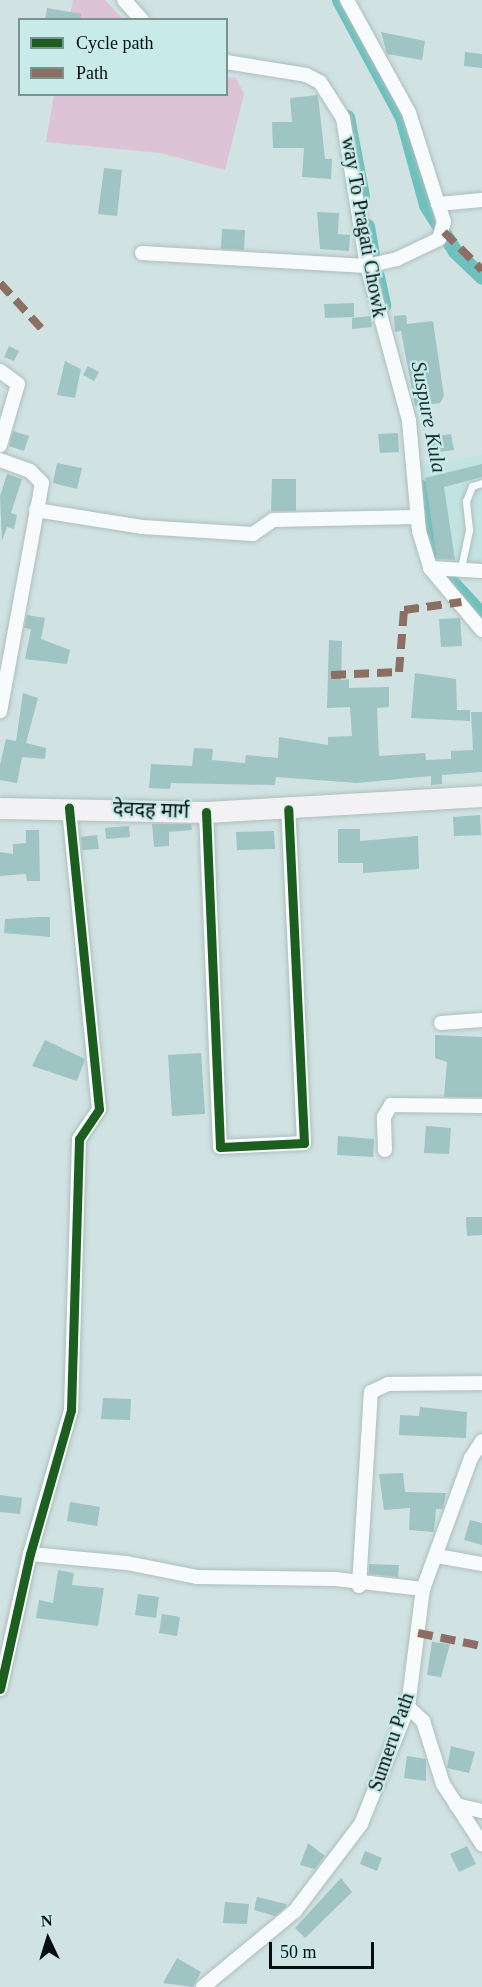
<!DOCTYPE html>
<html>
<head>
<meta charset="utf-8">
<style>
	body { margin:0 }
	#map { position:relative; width:482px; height:1987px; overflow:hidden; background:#d0e3e2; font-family:"Times New Roman","Noto Sans Devanagari",serif }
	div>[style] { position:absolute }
	.built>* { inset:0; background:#c1e3e1 }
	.green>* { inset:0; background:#dcc3d5 }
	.canal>* { height:15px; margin:-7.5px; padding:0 7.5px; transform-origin:7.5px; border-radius:7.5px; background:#6ec1be }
	.building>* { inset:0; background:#9ec4c3 }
	.roads { filter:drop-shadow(0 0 2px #aebebd) drop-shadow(0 0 2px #aebebd) }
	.service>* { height:7px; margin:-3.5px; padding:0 3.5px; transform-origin:3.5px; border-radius:3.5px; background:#f8fbfb }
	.minor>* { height:14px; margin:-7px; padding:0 7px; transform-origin:7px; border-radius:7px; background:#f8fbfb }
	.primary>* { height:21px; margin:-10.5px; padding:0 10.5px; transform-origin:10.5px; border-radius:10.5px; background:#f2f1f3 }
	.quiet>* { height:8px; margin-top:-4px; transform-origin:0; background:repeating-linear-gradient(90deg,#8d6e63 0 15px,transparent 0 23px) }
	.cycleway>* { height:9px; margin:-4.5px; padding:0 4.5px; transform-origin:4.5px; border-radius:4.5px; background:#1b5e20 }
	span { translate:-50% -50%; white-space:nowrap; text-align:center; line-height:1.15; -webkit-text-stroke:4.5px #c8ebe9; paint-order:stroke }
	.street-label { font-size:20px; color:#040f0e }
	.water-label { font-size:21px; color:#193231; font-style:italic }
	.legend { position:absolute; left:18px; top:18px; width:210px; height:78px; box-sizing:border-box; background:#c8ebe9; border:2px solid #7a9391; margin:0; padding:8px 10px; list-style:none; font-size:18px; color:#040f0e }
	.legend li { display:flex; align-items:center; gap:12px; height:30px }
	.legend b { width:30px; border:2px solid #7a9391 }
	.north { position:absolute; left:18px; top:1909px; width:60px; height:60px; -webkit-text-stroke:4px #c8ebe9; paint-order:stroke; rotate:356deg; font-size:16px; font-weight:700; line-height:24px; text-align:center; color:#040f0e }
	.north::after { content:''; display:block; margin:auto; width:21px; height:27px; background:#040f0e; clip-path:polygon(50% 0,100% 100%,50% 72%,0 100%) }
	.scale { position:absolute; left:269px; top:1942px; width:105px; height:27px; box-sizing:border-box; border:3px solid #040f0e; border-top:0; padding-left:8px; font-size:18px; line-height:21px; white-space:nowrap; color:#040f0e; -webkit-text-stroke:4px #c8ebe9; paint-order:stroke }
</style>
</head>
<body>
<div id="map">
	<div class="built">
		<i style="clip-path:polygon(482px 455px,482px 570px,431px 562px,417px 466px)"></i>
	</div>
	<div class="green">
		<i style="clip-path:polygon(73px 0,105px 0,123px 19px,69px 20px)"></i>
		<i style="clip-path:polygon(227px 77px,236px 78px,244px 94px,225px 170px,160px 153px,46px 142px,54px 95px,226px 94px)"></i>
	</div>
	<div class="canal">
		<i style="left:339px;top:0;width:133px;rotate:61.7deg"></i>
		<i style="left:402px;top:117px;width:91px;rotate:74.7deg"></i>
		<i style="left:426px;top:205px;width:54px;rotate:57.8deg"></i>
		<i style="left:455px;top:251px;width:37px;rotate:44deg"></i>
		<i style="left:347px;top:117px;width:80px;rotate:79.2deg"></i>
		<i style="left:367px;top:226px;width:27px;rotate:80deg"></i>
		<i style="left:377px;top:276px;width:30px;rotate:78deg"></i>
		<i style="left:421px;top:487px;width:66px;rotate:81.3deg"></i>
		<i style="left:448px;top:578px;width:50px;rotate:47.4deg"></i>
	</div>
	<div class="building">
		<i style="clip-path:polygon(47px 8px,81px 14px,80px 20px,45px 20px)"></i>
		<i style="clip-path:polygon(381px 32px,425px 41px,422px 60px,387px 54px)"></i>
		<i style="clip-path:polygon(465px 52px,482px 54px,482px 68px,464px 66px)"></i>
		<i style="clip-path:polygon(318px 95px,325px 159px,332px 159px,331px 179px,302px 177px,304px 148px,273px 148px,272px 122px,292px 122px,290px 98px)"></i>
		<i style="clip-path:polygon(104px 168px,122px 170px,117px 216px,98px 214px)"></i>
		<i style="clip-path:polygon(317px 212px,339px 213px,338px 234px,350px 235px,349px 251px,320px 249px)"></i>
		<i style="clip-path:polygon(222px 229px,245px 230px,244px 250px,221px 249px)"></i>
		<i style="clip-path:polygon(354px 303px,354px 317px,325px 318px,324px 304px)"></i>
		<i style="clip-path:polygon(406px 315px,407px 324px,433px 321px,444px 396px,440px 403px,415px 406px,401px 331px,395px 332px,394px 316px)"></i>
		<i style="clip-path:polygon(371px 316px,372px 327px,352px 329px,352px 318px)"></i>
		<i style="clip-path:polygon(9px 346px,19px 351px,14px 361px,4px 357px)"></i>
		<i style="clip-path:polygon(65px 361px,81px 369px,75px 398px,57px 395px)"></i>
		<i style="clip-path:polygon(88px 366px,99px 372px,94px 381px,83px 375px)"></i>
		<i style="clip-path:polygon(13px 431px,29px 436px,24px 451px,9px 446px)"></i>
		<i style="clip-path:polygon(398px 433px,399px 452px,380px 453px,378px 434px)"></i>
		<i style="clip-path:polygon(451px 434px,454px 450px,429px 453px,426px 438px)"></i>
		<i style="clip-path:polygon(57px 463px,82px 468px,77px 489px,53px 483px)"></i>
		<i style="clip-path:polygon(482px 464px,482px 477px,444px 487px,455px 560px,437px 559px,425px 478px)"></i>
		<i style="clip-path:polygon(7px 474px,22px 479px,11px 513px,17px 515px,14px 529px,7px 527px,2px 541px,0 496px)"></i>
		<i style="clip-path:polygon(272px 479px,296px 479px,296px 511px,271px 511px)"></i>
		<i style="clip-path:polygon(27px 615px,45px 618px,41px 639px,70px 650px,67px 664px,25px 659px,31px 629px,24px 628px)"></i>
		<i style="clip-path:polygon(460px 618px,462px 646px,441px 647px,439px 619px)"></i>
		<i style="clip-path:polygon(329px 640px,342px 641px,341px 680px,349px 679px,349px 688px,389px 687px,389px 707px,377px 708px,379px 756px,425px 753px,426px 760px,451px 759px,451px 751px,473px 750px,471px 712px,482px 712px,482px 772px,442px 775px,442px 784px,431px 785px,431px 776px,357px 783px,276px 777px,275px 785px,171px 783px,170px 789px,149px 788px,151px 764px,192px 766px,194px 748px,213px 749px,212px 760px,245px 763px,246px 755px,278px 758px,279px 737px,328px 745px,328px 737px,352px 736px,350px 707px,327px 708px)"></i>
		<i style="clip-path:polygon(415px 673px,456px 679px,457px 710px,470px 710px,470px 721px,411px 718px)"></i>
		<i style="clip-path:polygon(23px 693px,38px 698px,26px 743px,46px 748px,45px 759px,22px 757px,17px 783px,0 780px,0 765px,6px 739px,16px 741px)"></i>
		<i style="clip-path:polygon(480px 815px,481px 835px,454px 836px,453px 817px)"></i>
		<i style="clip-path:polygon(152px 824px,191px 824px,192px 830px,169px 832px,169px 846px,154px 847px)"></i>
		<i style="clip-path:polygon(129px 826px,130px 837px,106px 839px,105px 828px)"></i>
		<i style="clip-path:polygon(338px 829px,360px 829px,360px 841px,418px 836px,419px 869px,363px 873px,363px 863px,338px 863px)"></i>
		<i style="clip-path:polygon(26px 830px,39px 830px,40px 881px,27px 881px,26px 874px,0 876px,0 852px,13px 854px,13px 844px,26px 843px)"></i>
		<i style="clip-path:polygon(274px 831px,275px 849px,237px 850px,236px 832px)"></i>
		<i style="clip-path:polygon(97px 835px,99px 849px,82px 850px,81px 837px)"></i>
		<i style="clip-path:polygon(39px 917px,50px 917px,50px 937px,4px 933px,5px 919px)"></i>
		<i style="clip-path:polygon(435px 1035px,482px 1037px,482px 1097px,444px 1097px,447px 1062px,435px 1058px)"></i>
		<i style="clip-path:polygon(45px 1040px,85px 1059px,77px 1081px,32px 1066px)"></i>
		<i style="clip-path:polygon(201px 1053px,205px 1114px,172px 1116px,168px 1055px)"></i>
		<i style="clip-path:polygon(426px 1126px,451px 1128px,449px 1154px,424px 1153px)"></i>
		<i style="clip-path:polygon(338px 1136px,374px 1139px,373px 1157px,337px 1155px)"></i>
		<i style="clip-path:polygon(466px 1217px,482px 1217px,482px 1235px,467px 1236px)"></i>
		<i style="clip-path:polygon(103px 1398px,131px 1399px,130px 1420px,101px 1419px)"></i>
		<i style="clip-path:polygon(420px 1407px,467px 1412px,466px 1438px,399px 1435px,400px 1415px,419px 1416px)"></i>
		<i style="clip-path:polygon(403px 1473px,405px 1492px,446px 1493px,443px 1509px,436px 1509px,434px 1532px,409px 1530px,410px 1508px,384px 1510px,379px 1474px)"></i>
		<i style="clip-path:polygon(0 1495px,22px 1498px,20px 1514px,0 1512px)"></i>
		<i style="clip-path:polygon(70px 1502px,100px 1507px,97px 1526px,67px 1521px)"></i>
		<i style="clip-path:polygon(470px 1520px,482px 1523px,482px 1545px,464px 1540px)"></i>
		<i style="clip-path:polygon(369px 1564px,399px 1565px,398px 1577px,369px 1574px)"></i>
		<i style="clip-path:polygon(58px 1570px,74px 1573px,72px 1585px,104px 1588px,98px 1626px,36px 1618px,39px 1600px,53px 1603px)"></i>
		<i style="clip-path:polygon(138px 1594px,159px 1597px,156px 1618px,135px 1615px)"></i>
		<i style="clip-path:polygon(162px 1614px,180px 1617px,177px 1636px,159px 1633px)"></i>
		<i style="clip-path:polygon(432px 1642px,450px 1644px,441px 1677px,427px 1675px)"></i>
		<i style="clip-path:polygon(451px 1746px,475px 1752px,469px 1773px,447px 1768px)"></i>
		<i style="clip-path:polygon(407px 1756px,426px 1759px,426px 1781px,404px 1778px)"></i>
		<i style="clip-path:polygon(308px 1843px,325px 1856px,315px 1869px,300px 1865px)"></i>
		<i style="clip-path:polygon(467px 1846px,476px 1864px,459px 1872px,450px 1854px)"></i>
		<i style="clip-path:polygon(365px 1851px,382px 1858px,377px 1871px,360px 1864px)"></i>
		<i style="clip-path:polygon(341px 1878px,352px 1892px,305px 1938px,295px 1928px)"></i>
		<i style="clip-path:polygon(257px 1897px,286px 1904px,286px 1907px,275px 1916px,254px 1910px)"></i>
		<i style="clip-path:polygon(225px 1902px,249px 1904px,247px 1924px,223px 1923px)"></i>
		<i style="clip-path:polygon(177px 1958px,201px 1972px,193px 1987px,163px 1983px)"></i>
	</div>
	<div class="roads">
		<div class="service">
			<i style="left:461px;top:568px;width:39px;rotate:-78deg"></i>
			<i style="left:469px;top:530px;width:29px;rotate:-96deg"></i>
			<i style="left:466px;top:501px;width:16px;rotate:-68deg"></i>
			<i style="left:472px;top:486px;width:10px;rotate:-17deg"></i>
		</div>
		<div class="minor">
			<i style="left:124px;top:0;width:27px;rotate:48deg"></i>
			<i style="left:347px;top:0;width:129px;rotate:61.2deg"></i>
			<i style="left:409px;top:113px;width:96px;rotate:72.3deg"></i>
			<i style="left:226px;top:62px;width:81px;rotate:9.2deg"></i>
			<i style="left:306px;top:75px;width:16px;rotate:27deg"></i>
			<i style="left:320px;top:82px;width:43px;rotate:57.4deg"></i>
			<i style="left:343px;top:118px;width:150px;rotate:80.8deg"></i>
			<i style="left:367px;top:266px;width:161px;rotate:74.8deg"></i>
			<i style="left:409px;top:421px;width:110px;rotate:84.8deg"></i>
			<i style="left:419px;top:531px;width:39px;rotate:73deg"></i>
			<i style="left:430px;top:568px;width:81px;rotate:50deg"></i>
			<i style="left:142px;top:253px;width:225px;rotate:3.3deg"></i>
			<i style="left:367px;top:266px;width:31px;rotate:-13deg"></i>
			<i style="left:397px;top:259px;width:47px;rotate:-25.5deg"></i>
			<i style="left:439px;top:239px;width:18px;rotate:-74deg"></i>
			<i style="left:444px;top:222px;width:19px;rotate:-108deg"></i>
			<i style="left:438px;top:204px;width:44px;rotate:-5.2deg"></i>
			<i style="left:0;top:371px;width:22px;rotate:36deg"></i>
			<i style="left:18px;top:384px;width:64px;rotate:106.4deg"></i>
			<i style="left:0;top:460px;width:32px;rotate:20deg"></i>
			<i style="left:30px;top:471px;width:17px;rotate:45deg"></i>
			<i style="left:42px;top:483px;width:232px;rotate:100.4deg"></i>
			<i style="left:36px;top:510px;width:107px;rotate:9.1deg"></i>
			<i style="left:142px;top:527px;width:111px;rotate:3.6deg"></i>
			<i style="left:253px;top:534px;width:24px;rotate:-35deg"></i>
			<i style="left:273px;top:520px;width:143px;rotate:-1.2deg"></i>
			<i style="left:430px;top:568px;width:52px;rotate:3.3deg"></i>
			<i style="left:206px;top:812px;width:335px;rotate:87.6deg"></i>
			<i style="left:220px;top:1147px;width:84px;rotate:-2.7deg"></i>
			<i style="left:304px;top:1143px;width:334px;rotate:-92.7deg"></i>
			<i style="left:441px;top:1023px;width:41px;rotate:-4.2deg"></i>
			<i style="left:385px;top:1150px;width:33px;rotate:-92deg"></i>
			<i style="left:384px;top:1117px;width:14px;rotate:-60deg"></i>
			<i style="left:391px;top:1105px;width:91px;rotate:0.6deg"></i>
			<i style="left:30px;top:1554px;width:97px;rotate:5.3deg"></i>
			<i style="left:127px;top:1563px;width:71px;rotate:11.3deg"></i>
			<i style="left:197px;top:1577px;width:138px;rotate:0.8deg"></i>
			<i style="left:335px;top:1579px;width:89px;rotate:6.5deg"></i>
			<i style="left:437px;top:1556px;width:46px;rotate:10.1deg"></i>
			<i style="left:359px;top:1586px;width:194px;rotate:-86.5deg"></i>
			<i style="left:371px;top:1392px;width:19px;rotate:-25deg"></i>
			<i style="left:388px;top:1384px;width:94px;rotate:-0.6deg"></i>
			<i style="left:0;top:1689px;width:138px;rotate:-77.5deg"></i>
			<i style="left:30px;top:1554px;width:150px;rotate:-74.1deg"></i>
			<i style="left:71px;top:1410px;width:271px;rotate:-88.3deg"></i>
			<i style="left:79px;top:1139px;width:36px;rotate:-56deg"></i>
			<i style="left:99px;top:1109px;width:303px;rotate:-95.7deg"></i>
			<i style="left:408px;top:1707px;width:21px;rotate:43deg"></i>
			<i style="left:423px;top:1721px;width:66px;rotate:72.4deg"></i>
			<i style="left:443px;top:1784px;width:72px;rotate:57deg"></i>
			<i style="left:456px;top:1805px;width:27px;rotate:13deg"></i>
			<i style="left:203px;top:1987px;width:119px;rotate:-39.6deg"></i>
			<i style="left:295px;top:1911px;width:109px;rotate:-52.8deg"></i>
			<i style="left:361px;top:1824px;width:126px;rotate:-68.1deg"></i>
			<i style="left:408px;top:1707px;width:119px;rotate:-82.8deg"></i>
			<i style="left:423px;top:1589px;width:140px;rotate:-69.9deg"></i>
			<i style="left:471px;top:1458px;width:20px;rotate:-57deg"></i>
		</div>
		<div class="primary">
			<i style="left:0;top:808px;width:206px;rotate:1.1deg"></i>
			<i style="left:206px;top:812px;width:276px;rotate:-3.3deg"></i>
		</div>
	</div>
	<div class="quiet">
		<i style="left:444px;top:232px;width:54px;rotate:45deg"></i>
		<i style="left:0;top:283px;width:61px;rotate:47.7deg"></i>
		<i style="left:331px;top:675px;width:68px;rotate:-2.5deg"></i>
		<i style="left:399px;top:672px;width:62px;rotate:-85.4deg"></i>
		<i style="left:404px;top:610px;width:58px;rotate:-8deg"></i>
		<i style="left:418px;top:1633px;width:65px;rotate:11.5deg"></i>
	</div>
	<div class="cycleway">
		<i style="left:206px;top:812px;width:335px;rotate:87.6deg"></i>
		<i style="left:220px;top:1147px;width:84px;rotate:-2.7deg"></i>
		<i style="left:304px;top:1143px;width:334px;rotate:-92.7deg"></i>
		<i style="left:0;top:1689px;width:138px;rotate:-77.5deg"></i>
		<i style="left:30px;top:1554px;width:150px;rotate:-74.1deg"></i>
		<i style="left:71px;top:1410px;width:271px;rotate:-88.3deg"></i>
		<i style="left:79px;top:1139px;width:36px;rotate:-56deg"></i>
		<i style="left:99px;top:1109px;width:303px;rotate:-95.7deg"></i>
	</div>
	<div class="street-label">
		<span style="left:364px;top:227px;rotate:80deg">way To Pragati Chowk</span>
		<span style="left:151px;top:810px;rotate:2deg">देवदह मार्ग</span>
		<span style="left:391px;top:1742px;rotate:-71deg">Sumeru Path</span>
	</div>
	<div class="water-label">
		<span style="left:429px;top:417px;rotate:79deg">Suspure Kula</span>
	</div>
	<ul class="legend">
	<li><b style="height:8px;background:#1b5e20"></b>Cycle path</li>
	<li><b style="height:8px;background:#8d6e63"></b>Path</li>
	</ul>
	<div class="north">N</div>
	<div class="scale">50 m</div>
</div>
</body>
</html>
